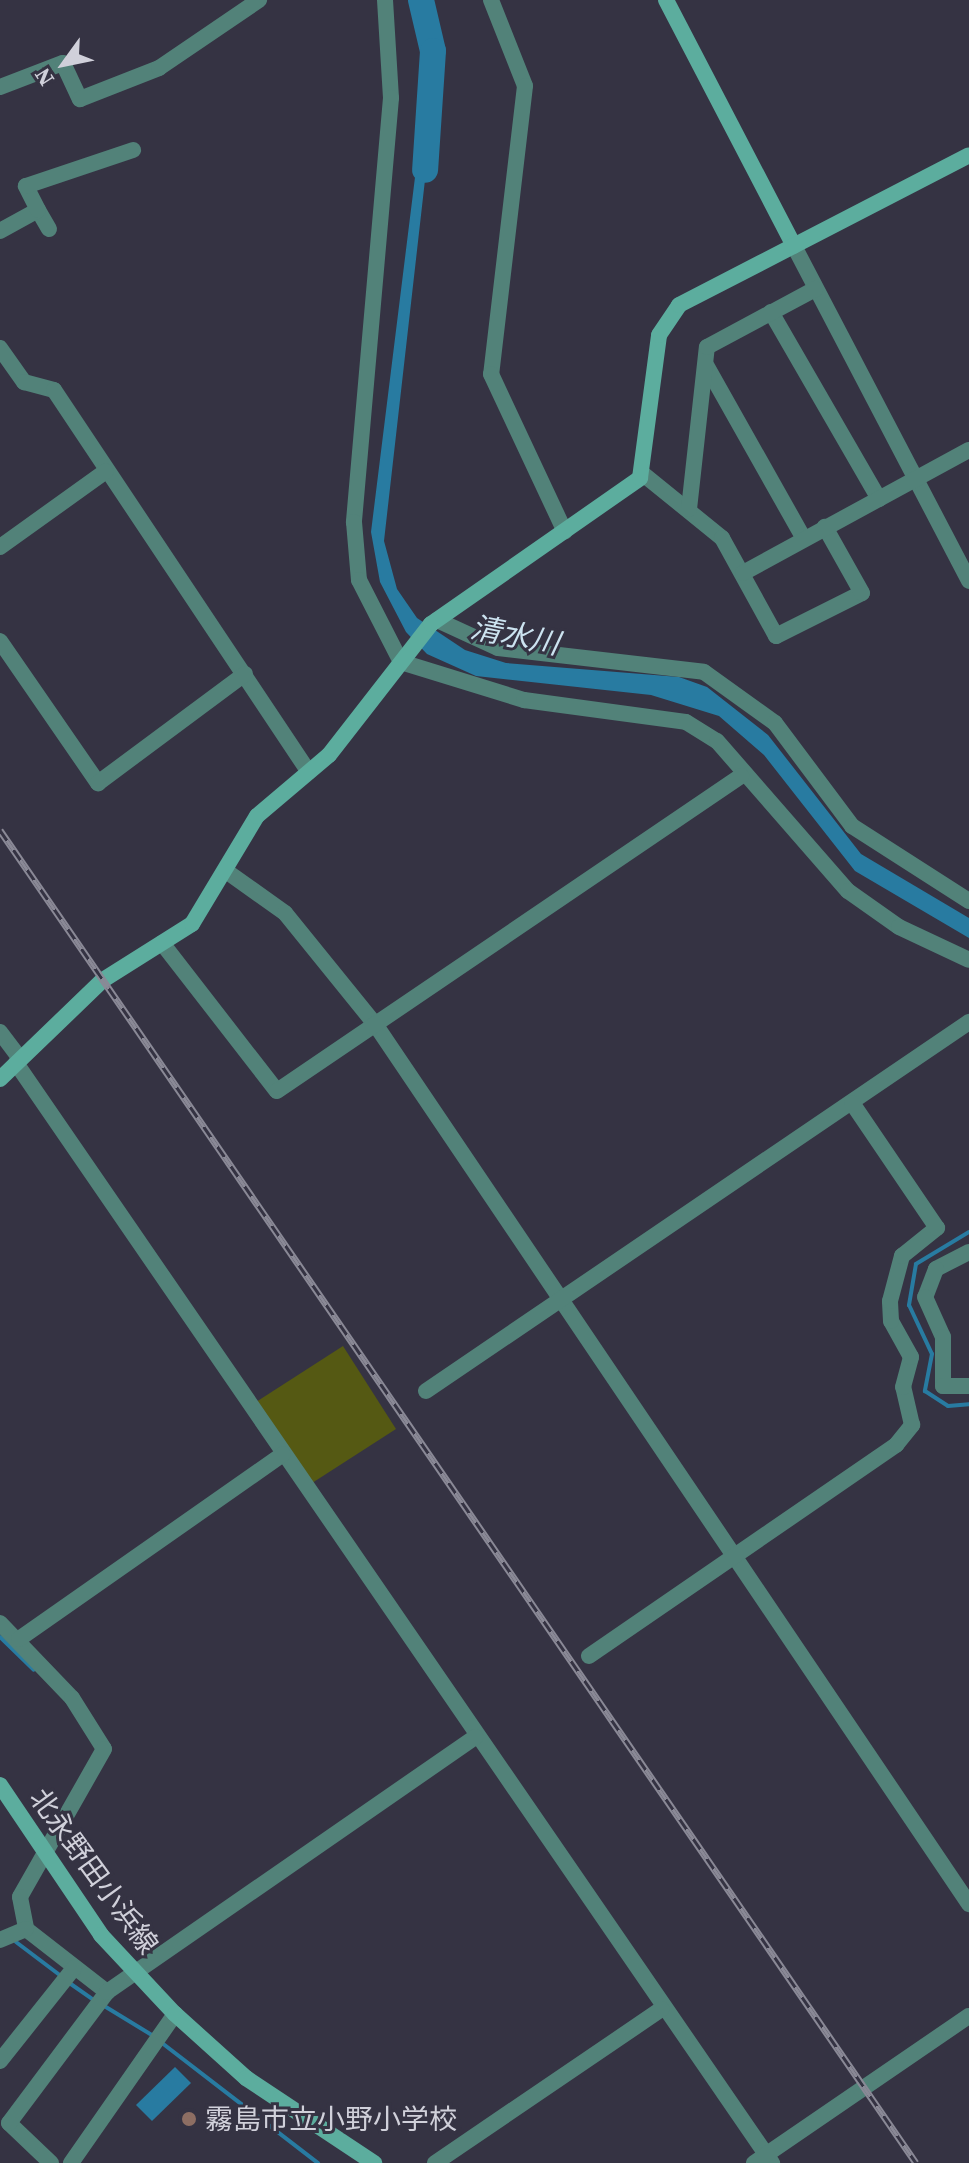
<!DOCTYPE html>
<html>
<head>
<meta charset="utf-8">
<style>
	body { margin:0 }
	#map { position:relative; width:969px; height:2163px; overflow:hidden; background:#353343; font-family:"Source Serif 4","Noto Sans JP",serif }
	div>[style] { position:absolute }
	.green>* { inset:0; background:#555913 }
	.water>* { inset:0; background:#287ba1 }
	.stream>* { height:4px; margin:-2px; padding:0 2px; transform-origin:2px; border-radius:2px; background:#287ba1 }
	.river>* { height:26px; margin:-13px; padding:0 13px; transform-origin:13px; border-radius:13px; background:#287ba1 }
	.street>* { height:16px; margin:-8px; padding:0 8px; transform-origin:8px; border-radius:8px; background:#528279 }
	.secondary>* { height:16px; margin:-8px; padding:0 8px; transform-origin:8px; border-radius:8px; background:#5cad9e }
	.rail>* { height:7px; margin-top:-3.5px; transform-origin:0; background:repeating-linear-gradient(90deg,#353343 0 12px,#8a8996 0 24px); box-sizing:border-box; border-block:2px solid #8a8996 }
	.dots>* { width:22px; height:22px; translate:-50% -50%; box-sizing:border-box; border:4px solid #353343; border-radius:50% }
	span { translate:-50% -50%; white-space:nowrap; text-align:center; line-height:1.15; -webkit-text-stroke:6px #353343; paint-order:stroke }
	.street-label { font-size:28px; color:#d0d0da }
	.poi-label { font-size:28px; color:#d0d0da }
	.left { translate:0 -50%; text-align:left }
	.water-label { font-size:30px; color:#cce3f0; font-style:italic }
	.north { position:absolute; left:24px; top:24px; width:80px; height:80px; -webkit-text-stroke:6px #353343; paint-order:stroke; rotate:237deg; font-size:22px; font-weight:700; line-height:32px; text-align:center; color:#d0d0da }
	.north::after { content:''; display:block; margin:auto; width:28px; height:36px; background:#d0d0da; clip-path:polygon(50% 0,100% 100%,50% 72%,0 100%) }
</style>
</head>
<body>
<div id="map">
	<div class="green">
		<i style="clip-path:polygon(343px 1346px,396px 1429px,309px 1485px,256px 1402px)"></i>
	</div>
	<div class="water">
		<i style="clip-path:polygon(430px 136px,384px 541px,397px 589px,417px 618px,465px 650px,506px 663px,679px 677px,707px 687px,768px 735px,861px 854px,969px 918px,969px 938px,855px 871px,764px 755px,719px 716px,651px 695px,476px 676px,427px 654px,406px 632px,380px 582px,371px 532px,418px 153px)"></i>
		<i style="clip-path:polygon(175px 2067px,191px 2083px,152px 2121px,136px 2105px)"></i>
	</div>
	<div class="stream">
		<i style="left:969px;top:1232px;width:62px;rotate:148.9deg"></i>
		<i style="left:916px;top:1264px;width:42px;rotate:99.7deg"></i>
		<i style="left:909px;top:1305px;width:54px;rotate:64.9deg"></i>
		<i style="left:932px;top:1354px;width:38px;rotate:101deg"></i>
		<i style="left:925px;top:1391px;width:27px;rotate:33deg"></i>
		<i style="left:948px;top:1406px;width:21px;rotate:-5deg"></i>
		<i style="left:0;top:1637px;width:47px;rotate:44.1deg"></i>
		<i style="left:16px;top:1942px;width:56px;rotate:37.1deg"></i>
		<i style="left:68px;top:1982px;width:32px;rotate:35deg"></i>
		<i style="left:101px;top:2004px;width:63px;rotate:31.4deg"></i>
		<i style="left:162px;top:2043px;width:197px;rotate:37.6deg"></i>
	</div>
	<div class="river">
		<i style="left:421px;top:0;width:52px;rotate:76.8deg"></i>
		<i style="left:433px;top:51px;width:119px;rotate:93.8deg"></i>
	</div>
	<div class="street">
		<i style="left:385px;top:0;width:98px;rotate:86.5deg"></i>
		<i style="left:391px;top:98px;width:426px;rotate:95deg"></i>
		<i style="left:354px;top:522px;width:58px;rotate:85.1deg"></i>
		<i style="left:359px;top:580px;width:92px;rotate:62.9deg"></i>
		<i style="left:401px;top:662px;width:129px;rotate:17.2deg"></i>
		<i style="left:524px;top:700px;width:163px;rotate:7.7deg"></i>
		<i style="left:686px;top:722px;width:36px;rotate:32deg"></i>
		<i style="left:717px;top:741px;width:199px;rotate:48.9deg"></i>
		<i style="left:848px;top:891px;width:62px;rotate:35.2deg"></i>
		<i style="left:899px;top:927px;width:77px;rotate:25.2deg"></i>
		<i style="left:491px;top:0;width:92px;rotate:68.4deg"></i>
		<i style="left:525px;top:86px;width:290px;rotate:96.7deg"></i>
		<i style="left:491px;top:374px;width:174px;rotate:64.9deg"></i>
		<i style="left:0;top:87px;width:67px;rotate:-20.9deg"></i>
		<i style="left:63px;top:63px;width:40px;rotate:65deg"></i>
		<i style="left:80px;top:99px;width:85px;rotate:-21.4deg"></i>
		<i style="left:159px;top:68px;width:121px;rotate:-34.2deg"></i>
		<i style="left:38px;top:210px;width:22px;rotate:60deg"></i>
		<i style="left:0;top:231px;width:43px;rotate:-28.9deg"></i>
		<i style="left:38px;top:210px;width:27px;rotate:-117deg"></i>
		<i style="left:26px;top:186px;width:113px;rotate:-18.6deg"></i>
		<i style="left:794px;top:246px;width:378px;rotate:62.4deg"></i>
		<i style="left:771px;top:312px;width:216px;rotate:60deg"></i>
		<i style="left:0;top:348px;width:42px;rotate:54.8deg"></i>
		<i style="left:24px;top:382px;width:31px;rotate:15deg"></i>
		<i style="left:54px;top:390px;width:459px;rotate:56.3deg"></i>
		<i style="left:706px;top:365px;width:197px;rotate:60.6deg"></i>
		<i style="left:643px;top:474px;width:102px;rotate:39deg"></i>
		<i style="left:722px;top:538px;width:112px;rotate:61.1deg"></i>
		<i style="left:776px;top:636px;width:96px;rotate:-26.6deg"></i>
		<i style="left:862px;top:593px;width:76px;rotate:-119.3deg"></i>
		<i style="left:689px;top:509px;width:163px;rotate:-83.7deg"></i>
		<i style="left:707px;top:347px;width:123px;rotate:-28.2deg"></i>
		<i style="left:0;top:547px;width:130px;rotate:-35.6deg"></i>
		<i style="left:743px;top:573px;width:257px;rotate:-28.6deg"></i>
		<i style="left:437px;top:620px;width:67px;rotate:24.7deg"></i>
		<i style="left:498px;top:648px;width:207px;rotate:6.6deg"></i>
		<i style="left:704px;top:672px;width:87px;rotate:35.7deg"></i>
		<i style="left:775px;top:723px;width:129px;rotate:53.2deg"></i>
		<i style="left:852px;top:826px;width:139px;rotate:32.7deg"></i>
		<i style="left:0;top:641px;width:173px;rotate:55.4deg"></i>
		<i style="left:98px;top:783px;width:183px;rotate:-36.6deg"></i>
		<i style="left:226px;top:871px;width:72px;rotate:35.4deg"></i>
		<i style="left:285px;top:913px;width:143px;rotate:51deg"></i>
		<i style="left:375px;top:1024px;width:1062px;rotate:55.98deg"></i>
		<i style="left:162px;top:943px;width:187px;rotate:52.2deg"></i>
		<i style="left:277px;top:1091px;width:561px;rotate:-34.17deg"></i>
		<i style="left:0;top:1032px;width:34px;rotate:53deg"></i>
		<i style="left:16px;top:1063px;width:1335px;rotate:55.5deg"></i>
		<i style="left:969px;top:1252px;width:37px;rotate:153deg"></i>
		<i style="left:936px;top:1269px;width:30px;rotate:111deg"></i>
		<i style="left:925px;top:1297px;width:44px;rotate:65.8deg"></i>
		<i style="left:943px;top:1337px;width:49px;rotate:90deg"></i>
		<i style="left:943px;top:1386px;width:26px"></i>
		<i style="left:426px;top:1391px;width:657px;rotate:-34.2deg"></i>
		<i style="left:0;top:1623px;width:104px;rotate:46.2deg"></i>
		<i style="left:72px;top:1698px;width:60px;rotate:57.9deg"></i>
		<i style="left:104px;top:1749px;width:170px;rotate:119.6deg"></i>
		<i style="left:20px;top:1897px;width:33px;rotate:79deg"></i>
		<i style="left:26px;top:1929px;width:103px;rotate:37.9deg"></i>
		<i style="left:19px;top:1639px;width:322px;rotate:-35deg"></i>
		<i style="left:589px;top:1656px;width:373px;rotate:-34.5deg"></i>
		<i style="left:896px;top:1445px;width:26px;rotate:-51deg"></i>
		<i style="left:912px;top:1425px;width:39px;rotate:-103deg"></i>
		<i style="left:903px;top:1387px;width:31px;rotate:-75deg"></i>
		<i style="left:911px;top:1357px;width:41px;rotate:-119.1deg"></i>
		<i style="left:891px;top:1321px;width:20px;rotate:-93deg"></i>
		<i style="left:890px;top:1301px;width:47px;rotate:-75.1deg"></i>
		<i style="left:902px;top:1256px;width:45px;rotate:-38.7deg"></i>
		<i style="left:937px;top:1228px;width:151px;rotate:-124.2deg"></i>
		<i style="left:0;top:1940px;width:28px;rotate:-23deg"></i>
		<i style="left:0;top:2061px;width:119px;rotate:-51.5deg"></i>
		<i style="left:51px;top:2163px;width:58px;rotate:-136.4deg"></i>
		<i style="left:9px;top:2123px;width:164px;rotate:-53.2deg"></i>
		<i style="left:107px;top:1992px;width:448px;rotate:-34.7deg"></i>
		<i style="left:71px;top:2163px;width:182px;rotate:-55.1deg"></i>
		<i style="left:435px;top:2163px;width:274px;rotate:-34.2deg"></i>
		<i style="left:754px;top:2163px;width:260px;rotate:-34.4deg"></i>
	</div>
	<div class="secondary">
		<i style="left:666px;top:0;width:277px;rotate:62.5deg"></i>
		<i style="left:0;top:1079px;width:143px;rotate:-43.9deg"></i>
		<i style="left:103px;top:980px;width:105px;rotate:-32.2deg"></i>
		<i style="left:192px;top:924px;width:126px;rotate:-59deg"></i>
		<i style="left:257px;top:816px;width:94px;rotate:-40.3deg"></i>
		<i style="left:329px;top:755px;width:166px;rotate:-52.1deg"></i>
		<i style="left:431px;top:624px;width:255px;rotate:-34.9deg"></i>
		<i style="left:640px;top:478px;width:144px;rotate:-82.4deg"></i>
		<i style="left:659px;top:335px;width:36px;rotate:-56deg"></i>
		<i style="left:679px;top:305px;width:326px;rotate:-27.3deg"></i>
		<i style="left:0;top:1785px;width:181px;rotate:56deg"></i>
		<i style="left:101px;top:1935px;width:108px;rotate:46.9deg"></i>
		<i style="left:175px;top:2014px;width:96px;rotate:42deg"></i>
		<i style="left:246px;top:2078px;width:154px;rotate:33.6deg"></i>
	</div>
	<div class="rail">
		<i style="left:0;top:830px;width:1617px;rotate:55.5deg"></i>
	</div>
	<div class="dots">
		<i style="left:189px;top:2119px;background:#8d6e63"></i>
	</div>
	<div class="street-label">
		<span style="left:94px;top:1871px;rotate:54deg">北永野田小浜線</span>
	</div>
	<div class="poi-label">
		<span class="left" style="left:205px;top:2119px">霧島市立小野小学校</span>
	</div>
	<div class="water-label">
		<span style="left:515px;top:636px;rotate:11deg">清水川</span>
	</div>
	<div class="north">N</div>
</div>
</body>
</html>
